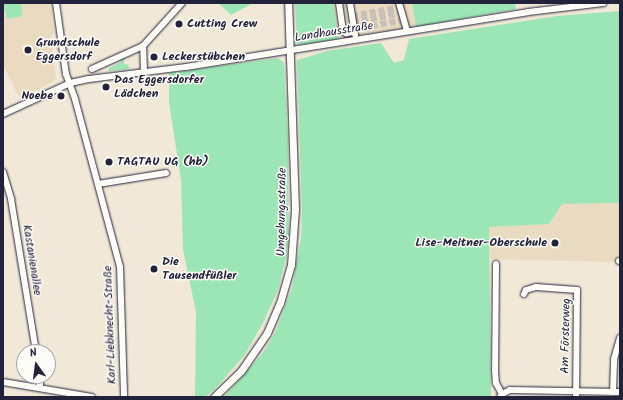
<!DOCTYPE html>
<html>
<head>
<meta charset="utf-8">
<style>
	body { margin:0 }
	#map { position:relative; width:623px; height:400px; overflow:hidden; background:#f1e8d7; font-family:Kalam,sans-serif }
	div>[style] { position:absolute }
	.built>* { inset:0; background:#e9dac0 }
	.green>* { inset:0; background:#9ce5b4 }
	.minor-tunnel>* { height:6px; margin-top:-3px; transform-origin:0; background:repeating-linear-gradient(90deg,#c8c0b8 0 6px,transparent 0 9px) }
	.roads { filter:drop-shadow(0 0 1px #22223b) drop-shadow(0 0 1px #22223b) }
	.minor>* { height:6px; margin:-3px; padding:0 3px; transform-origin:3px; border-radius:3px; background:#fdfcf7 }
	.major>* { height:7px; margin:-3.5px; padding:0 3.5px; transform-origin:3.5px; border-radius:3.5px; background:#fdfcf7 }
	.dots>* { width:11px; height:11px; translate:-50% -50%; box-sizing:border-box; border:2px solid #fdfcf7; border-radius:50% }
	span { translate:-50% -50%; white-space:nowrap; text-align:center; line-height:1.15; -webkit-text-stroke:3px #fdfcf7; paint-order:stroke }
	.poi-label { font-size:12px; color:#22223b; font-weight:700 }
	.left { translate:0 -50%; text-align:left }
	.right { translate:-100% -50%; text-align:right }
	.street-label { font-size:12px; color:#22223b }
	.frame { position:absolute; inset:0; border:4px solid #22223b; pointer-events:none }
	.north { position:absolute; left:16px; top:344px; width:40px; height:40px; box-sizing:border-box; background:#fdfcf7; border:1px solid #a5a5ac; border-radius:50%; rotate:346deg; font-size:11px; font-weight:700; line-height:16px; text-align:center; color:#22223b }
	.north::after { content:''; display:block; margin:auto; width:14px; height:18px; background:#22223b; clip-path:polygon(50% 0,100% 100%,50% 72%,0 100%) }
</style>
</head>
<body>
<div id="map">
	<div class="built">
		<i style="clip-path:polygon(3px 3px,51px 3px,54px 33px,51px 35px,56px 80px,20px 99px,3px 65px)"></i>
		<i style="clip-path:polygon(333px 3px,412px 3px,416px 27px,339px 39px)"></i>
		<i style="clip-path:polygon(620px 203px,620px 258px,617px 262px,490px 259px,489px 227px,549px 224px,562px 204px)"></i>
	</div>
	<div class="green">
		<i style="clip-path:polygon(3px 3px,21px 3px,22px 16px,7px 19px)"></i>
		<i style="clip-path:polygon(218px 3px,253px 3px,231px 15px)"></i>
		<i style="clip-path:polygon(295px 3px,333px 3px,339px 39px,297px 45px)"></i>
		<i style="clip-path:polygon(412px 3px,515px 3px,516px 9px,416px 27px)"></i>
		<i style="clip-path:polygon(620px 11px,620px 203px,562px 204px,549px 224px,489px 227px,491px 397px,224px 397px,262px 354px,275px 333px,292px 288px,301px 238px,302px 213px,297px 60px,327px 51px,381px 43px,394px 63px,404px 60px,409px 39px,557px 16px)"></i>
		<i style="clip-path:polygon(123px 56px,126px 59px,123px 60px,125px 65px,128px 64px,129px 69px,109px 71px,108px 69px,121px 62px,119px 59px)"></i>
		<i style="clip-path:polygon(278px 58px,284px 63px,288px 143px,289px 238px,286px 258px,278px 290px,262px 325px,244px 356px,213px 391px,205px 397px,195px 397px,196px 312px,183px 250px,181px 180px,169px 102px,169px 73px)"></i>
	</div>
	<div class="minor-tunnel">
		<i style="left:352px;top:16px;width:50px;rotate:-10.4deg"></i>
		<i style="left:353px;top:22px;width:51px;rotate:-10.2deg"></i>
		<i style="left:354px;top:29px;width:51px;rotate:-10.2deg"></i>
	</div>
	<div class="roads">
		<div class="minor">
			<i style="left:56px;top:3px;width:72px;rotate:82deg"></i>
			<i style="left:66px;top:74px;width:27px;rotate:70deg"></i>
			<i style="left:75px;top:99px;width:174px;rotate:75deg"></i>
			<i style="left:120px;top:267px;width:130px;rotate:88.2deg"></i>
			<i style="left:339px;top:3px;width:28px;rotate:82deg"></i>
			<i style="left:343px;top:31px;width:4px;rotate:34deg"></i>
			<i style="left:346px;top:33px;width:8px;rotate:-7deg"></i>
			<i style="left:350px;top:3px;width:32px;rotate:81deg"></i>
			<i style="left:399px;top:3px;width:29px;rotate:74deg"></i>
			<i style="left:92px;top:69px;width:56px;rotate:-24.3deg"></i>
			<i style="left:144px;top:72px;width:26px;rotate:-92deg"></i>
			<i style="left:143px;top:46px;width:58px;rotate:-47.8deg"></i>
			<i style="left:3px;top:114px;width:74px;rotate:-24.8deg"></i>
			<i style="left:70px;top:83px;width:19px;rotate:-12deg"></i>
			<i style="left:89px;top:79px;width:98px;rotate:-7.1deg"></i>
			<i style="left:186px;top:67px;width:346px;rotate:-9.1deg"></i>
			<i style="left:528px;top:12px;width:76px;rotate:-6.8deg"></i>
			<i style="left:3px;top:172px;width:28px;rotate:73deg"></i>
			<i style="left:11px;top:199px;width:155px;rotate:80.7deg"></i>
			<i style="left:98px;top:184px;width:69px;rotate:-9.2deg"></i>
			<i style="left:619px;top:261px;width:1px"></i>
			<i style="left:496px;top:264px;width:106px;rotate:90.5deg"></i>
			<i style="left:495px;top:370px;width:13px;rotate:86deg"></i>
			<i style="left:496px;top:383px;width:13px;rotate:61deg"></i>
			<i style="left:502px;top:394px;width:4px;rotate:124deg"></i>
			<i style="left:524px;top:294px;width:4px;rotate:-63deg"></i>
			<i style="left:526px;top:290px;width:10px;rotate:-17deg"></i>
			<i style="left:536px;top:287px;width:41px;rotate:4.2deg"></i>
			<i style="left:577px;top:290px;width:107px;rotate:90.5deg"></i>
			<i style="left:3px;top:382px;width:90px;rotate:9.6deg"></i>
			<i style="left:40px;top:388px;width:12px;rotate:-90deg"></i>
			<i style="left:613px;top:392px;width:33px;rotate:-88deg"></i>
			<i style="left:614px;top:359px;width:22px;rotate:-74deg"></i>
			<i style="left:502px;top:394px;width:9px;rotate:-27deg"></i>
			<i style="left:510px;top:390px;width:110px;rotate:1deg"></i>
		</div>
		<div class="major">
			<i style="left:214px;top:397px;width:37px;rotate:-44deg"></i>
			<i style="left:241px;top:371px;width:46px;rotate:-55.6deg"></i>
			<i style="left:267px;top:333px;width:33px;rotate:-67deg"></i>
			<i style="left:280px;top:303px;width:40px;rotate:-74deg"></i>
			<i style="left:291px;top:265px;width:56px;rotate:-85.9deg"></i>
			<i style="left:295px;top:209px;width:206px;rotate:-91.9deg"></i>
		</div>
	</div>
	<div class="dots">
		<i style="left:179px;top:24px;background:#22223b"></i>
		<i style="left:28px;top:50px;background:#22223b"></i>
		<i style="left:154px;top:57px;background:#22223b"></i>
		<i style="left:106px;top:87px;background:#22223b"></i>
		<i style="left:61px;top:96px;background:#22223b"></i>
		<i style="left:109px;top:162px;background:#22223b"></i>
		<i style="left:555px;top:243px;background:#22223b"></i>
		<i style="left:154px;top:269px;background:#22223b"></i>
	</div>
	<div class="poi-label">
		<span class="left" style="left:187px;top:24px">Cutting Crew</span>
		<span class="left" style="left:36px;top:50px">Grundschule<br>Eggersdorf</span>
		<span class="left" style="left:162px;top:57px">Leckerstübchen</span>
		<span class="left" style="left:114px;top:87px">Das Eggersdorfer<br>Lädchen</span>
		<span class="right" style="left:53px;top:96px">Noebe</span>
		<span class="left" style="left:117px;top:162px">TAGTAU UG (hb)</span>
		<span class="right" style="left:547px;top:243px">Lise-Meitner-Oberschule</span>
		<span class="left" style="left:162px;top:269px">Die<br>Tausendfüßler</span>
	</div>
	<div class="street-label">
		<span style="left:334px;top:32px;rotate:-9deg">Landhausstraße</span>
		<span style="left:282px;top:212px;rotate:-89deg">Umgehungsstraße</span>
		<span style="left:32px;top:260px;rotate:81deg">Kastanienallee</span>
		<span style="left:110px;top:325px;rotate:-92deg">Karl-Liebknecht-Straße</span>
		<span style="left:566px;top:336px;rotate:-89deg">Am Försterweg</span>
	</div>
	<div class="frame"></div>
	<div class="north">N</div>
</div>
</body>
</html>
